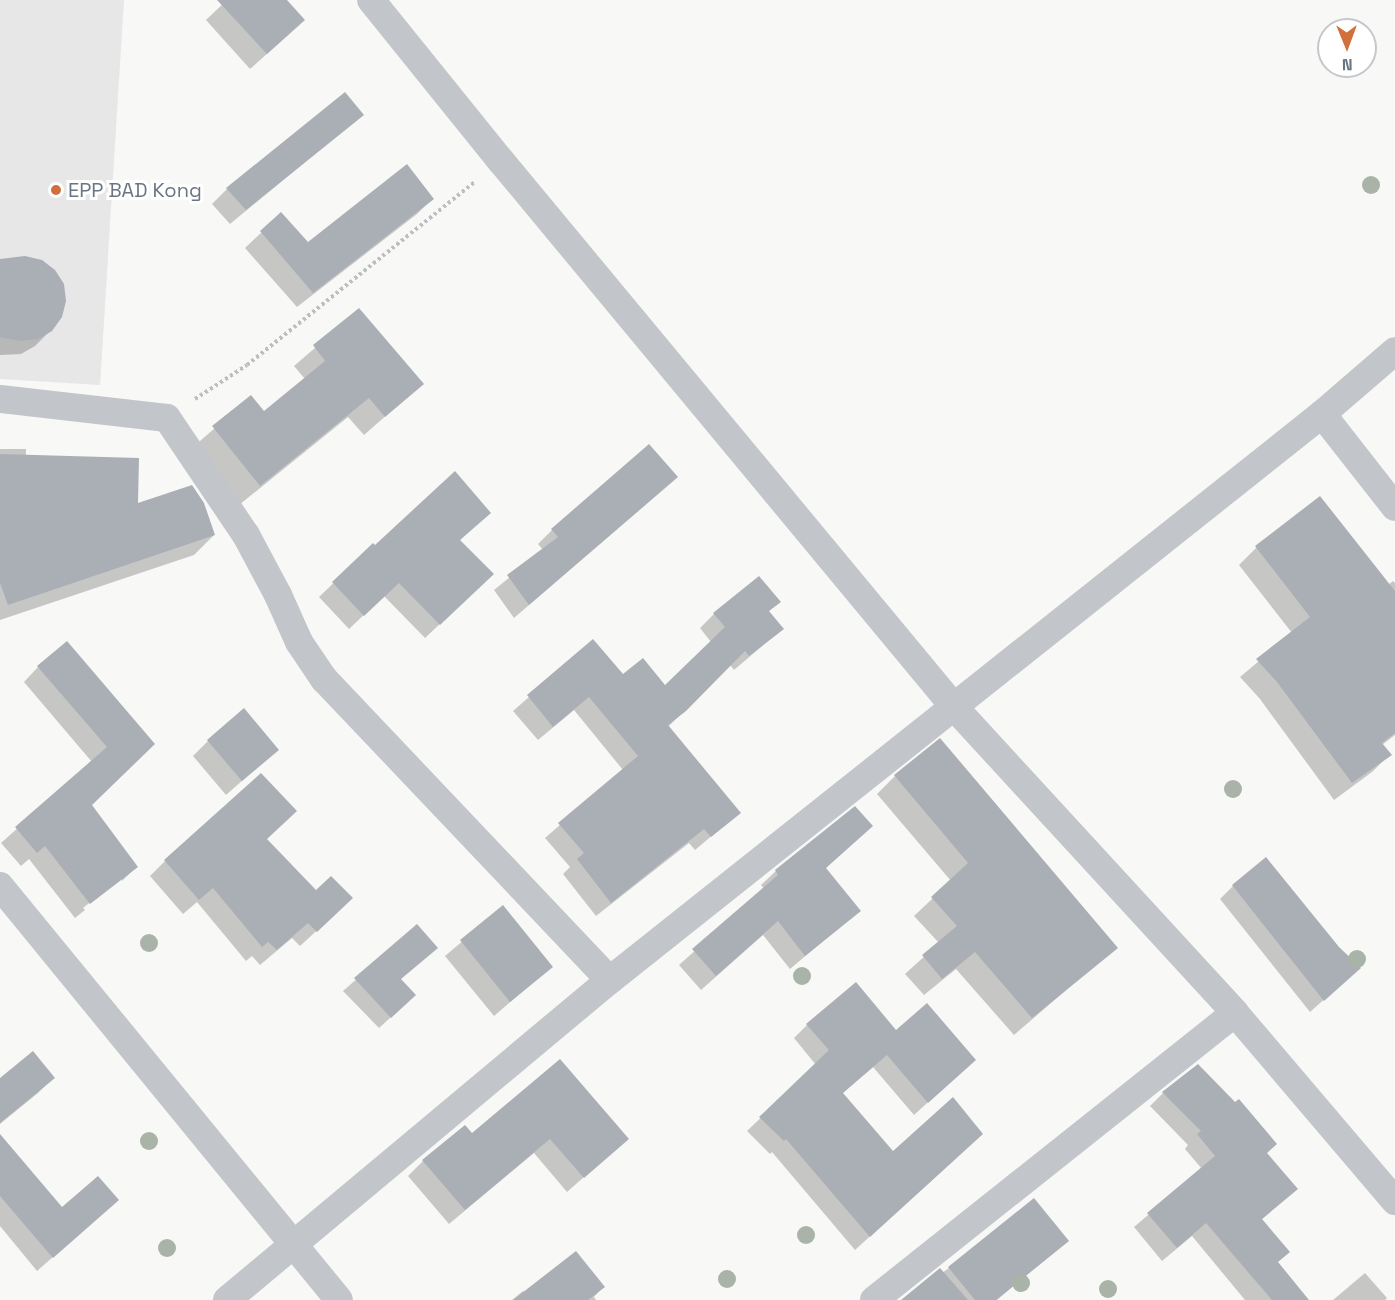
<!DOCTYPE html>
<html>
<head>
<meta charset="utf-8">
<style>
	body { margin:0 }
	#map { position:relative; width:1395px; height:1300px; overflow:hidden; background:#f8f8f6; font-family:"Space Grotesk",sans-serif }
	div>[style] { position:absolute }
	.built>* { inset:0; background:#e6e7e6 }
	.shadow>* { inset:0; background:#0003 }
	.building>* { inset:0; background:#aaafb5 }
	.path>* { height:4px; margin-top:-2px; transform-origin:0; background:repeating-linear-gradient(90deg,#bcbec0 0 3px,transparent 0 6px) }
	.minor>* { height:28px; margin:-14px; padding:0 14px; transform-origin:14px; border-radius:14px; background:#c2c5c9 }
	.trees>* { width:18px; height:18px; margin:-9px; border-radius:50%; background:#aab3a8 }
	.dots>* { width:16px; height:16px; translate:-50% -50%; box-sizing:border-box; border:3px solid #fff; border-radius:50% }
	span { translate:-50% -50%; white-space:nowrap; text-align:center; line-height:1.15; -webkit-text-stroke:6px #fff; paint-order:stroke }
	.poi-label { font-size:20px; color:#6a7583 }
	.left { translate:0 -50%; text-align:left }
	.north { position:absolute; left:1317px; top:18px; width:60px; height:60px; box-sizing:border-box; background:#fff; border:2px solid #c3c8cd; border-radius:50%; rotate:179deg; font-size:16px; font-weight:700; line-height:24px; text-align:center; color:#6a7583 }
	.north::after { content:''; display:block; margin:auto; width:21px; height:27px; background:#d1703d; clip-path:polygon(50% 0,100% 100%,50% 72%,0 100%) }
</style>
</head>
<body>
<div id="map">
	<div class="built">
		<i style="clip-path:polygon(0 0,124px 0,100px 385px,0 379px)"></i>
	</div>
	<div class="shadow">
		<i style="clip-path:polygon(227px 0,285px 0,288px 35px,250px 69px,206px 20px)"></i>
		<i style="clip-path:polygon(362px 115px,230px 224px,212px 204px,227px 189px)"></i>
		<i style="clip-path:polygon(432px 199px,417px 214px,297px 307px,245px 248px,281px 214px,308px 245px)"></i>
		<i style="clip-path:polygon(0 265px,51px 330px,35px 346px,21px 354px,0 355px)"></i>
		<i style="clip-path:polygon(359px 310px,422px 384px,364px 435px,348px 417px,239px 505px,193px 447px,251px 397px,264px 413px,305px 379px,294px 366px)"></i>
		<i style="clip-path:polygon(0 449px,26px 449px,26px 456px,137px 505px,214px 535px,194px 555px,0 620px)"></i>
		<i style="clip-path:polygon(661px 491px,514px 618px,494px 590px,543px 550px,538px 544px,552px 530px)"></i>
		<i style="clip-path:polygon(1320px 498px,1388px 585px,1393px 581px,1395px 583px,1395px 735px,1382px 745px,1390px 754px,1372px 772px,1334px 800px,1260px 699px,1240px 677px,1292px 633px,1239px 565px,1256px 548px)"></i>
		<i style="clip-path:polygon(489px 513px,459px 541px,478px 588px,425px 638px,384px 596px,349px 629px,319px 597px,373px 545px,375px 547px)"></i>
		<i style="clip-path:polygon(779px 601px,768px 612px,782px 629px,734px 670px,730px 665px,668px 727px,739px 813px,695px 850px,689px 843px,596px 916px,563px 874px,570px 867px,545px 838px,623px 770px,574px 710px,538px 740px,513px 711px,593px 641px,623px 676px,665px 687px,711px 642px,700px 628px,714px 614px)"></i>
		<i style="clip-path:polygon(38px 667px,153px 744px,90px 806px,136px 867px,122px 881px,122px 877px,83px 908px,85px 910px,75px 918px,29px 859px,21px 866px,1px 843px,92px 762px,24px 682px)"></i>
		<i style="clip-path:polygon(208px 741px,277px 750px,226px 795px,193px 756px)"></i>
		<i style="clip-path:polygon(895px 776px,1116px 947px,1014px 1035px,956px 969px,924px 995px,905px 974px,939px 943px,914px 916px,951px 881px,877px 794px)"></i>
		<i style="clip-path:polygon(855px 808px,825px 869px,859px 911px,790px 969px,763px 935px,701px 990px,679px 965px,764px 889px,761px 885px,776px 871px)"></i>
		<i style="clip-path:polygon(165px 861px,335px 914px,300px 946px,292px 938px,260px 965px,252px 956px,246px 961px,197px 902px,183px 914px,150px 876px)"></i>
		<i style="clip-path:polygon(1233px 886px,1338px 948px,1346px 980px,1310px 1012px,1220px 899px)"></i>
		<i style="clip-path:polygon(503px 907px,551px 967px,494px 1016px,445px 956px)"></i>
		<i style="clip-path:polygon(417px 926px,399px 980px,402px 1007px,379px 1028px,343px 991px)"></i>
		<i style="clip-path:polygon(807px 1025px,896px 1032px,960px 1073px,914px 1115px,873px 1067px,841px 1094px,893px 1154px,967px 1148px,855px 1250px,772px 1152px,770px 1154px,747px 1131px,816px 1065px,794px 1038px)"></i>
		<i style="clip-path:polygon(53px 1078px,38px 1093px,0 1124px,0 1080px)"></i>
		<i style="clip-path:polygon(1163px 1093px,1266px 1153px,1296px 1189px,1261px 1220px,1277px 1263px,1307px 1300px,1245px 1300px,1192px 1236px,1162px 1261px,1134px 1227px,1202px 1169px,1185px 1149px,1188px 1145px,1150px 1106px)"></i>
		<i style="clip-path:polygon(472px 1135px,627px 1139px,567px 1192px,534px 1153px,449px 1224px,408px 1176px,423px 1161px)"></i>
		<i style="clip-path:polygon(0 1136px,62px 1209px,102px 1214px,37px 1271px,0 1226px)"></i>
		<i style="clip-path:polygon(1067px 1241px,997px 1300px,903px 1300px,949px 1268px)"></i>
		<i style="clip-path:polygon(1365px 1273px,1387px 1298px,1385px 1300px,1333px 1300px)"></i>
		<i style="clip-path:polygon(603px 1287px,594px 1297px,596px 1300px,512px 1300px,523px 1291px,525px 1293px)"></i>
	</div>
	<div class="building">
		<i style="clip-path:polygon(217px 0,287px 0,305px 20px,267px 54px)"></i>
		<i style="clip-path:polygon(345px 92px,364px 115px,246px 210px,226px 188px)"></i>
		<i style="clip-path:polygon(407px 164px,434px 199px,313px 293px,260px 231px,281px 212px,308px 242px)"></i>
		<i style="clip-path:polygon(25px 256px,42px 260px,55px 270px,64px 284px,66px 301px,62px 317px,52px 331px,38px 339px,21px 341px,0 337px,0 259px)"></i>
		<i style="clip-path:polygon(359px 308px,424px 384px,385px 417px,369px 398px,260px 486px,212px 426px,251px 395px,264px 411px,325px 361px,313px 345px)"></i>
		<i style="clip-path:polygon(649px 444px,678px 477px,529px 605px,507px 575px,558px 537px,551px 529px)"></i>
		<i style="clip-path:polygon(0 454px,139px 458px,138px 503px,192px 485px,204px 503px,215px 535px,8px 605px,0 583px)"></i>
		<i style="clip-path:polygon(455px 471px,491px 513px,460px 540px,494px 574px,440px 625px,399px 583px,364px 616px,332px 582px,373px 543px,375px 545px)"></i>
		<i style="clip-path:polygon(1320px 496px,1395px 591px,1395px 733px,1382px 743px,1392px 755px,1352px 783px,1277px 682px,1256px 659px,1310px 617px,1255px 546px)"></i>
		<i style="clip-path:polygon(759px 576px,781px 602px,769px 611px,784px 629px,749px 656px,745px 651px,686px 711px,668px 725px,741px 813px,711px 837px,704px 829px,611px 903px,577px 859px,584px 853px,558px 823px,638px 756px,589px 697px,553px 727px,527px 695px,593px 639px,623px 674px,643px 658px,665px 685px,725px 627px,713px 613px)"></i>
		<i style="clip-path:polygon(67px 641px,155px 744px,92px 805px,138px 867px,90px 904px,45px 846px,37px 853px,15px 827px,107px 747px,37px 666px)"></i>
		<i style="clip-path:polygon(244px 708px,279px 750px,242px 781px,207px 740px)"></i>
		<i style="clip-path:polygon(940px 738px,1118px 948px,1032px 1018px,975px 952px,942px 979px,922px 955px,957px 926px,931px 897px,968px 863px,894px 775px)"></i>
		<i style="clip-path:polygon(261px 773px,297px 811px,267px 839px,316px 890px,331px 876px,353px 898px,317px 932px,308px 923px,277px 950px,268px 942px,262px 947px,213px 888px,199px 900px,164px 860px)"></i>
		<i style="clip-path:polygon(855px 806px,873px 826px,826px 868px,861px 911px,805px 956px,778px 921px,716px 976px,692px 949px,778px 875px,775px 870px)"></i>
		<i style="clip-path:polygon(1266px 857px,1339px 947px,1361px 968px,1324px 1001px,1232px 885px)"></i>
		<i style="clip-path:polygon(503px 905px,553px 967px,510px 1002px,460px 940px)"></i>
		<i style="clip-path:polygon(417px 924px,438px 948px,401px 979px,416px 995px,391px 1018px,354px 978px)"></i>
		<i style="clip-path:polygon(856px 982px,896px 1030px,927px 1003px,976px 1060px,928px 1103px,887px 1055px,843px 1093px,893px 1151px,953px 1097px,983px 1134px,870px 1237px,786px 1139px,784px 1141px,759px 1117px,829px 1050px,806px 1024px)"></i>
		<i style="clip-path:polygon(33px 1051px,55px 1078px,0 1123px,0 1078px)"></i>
		<i style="clip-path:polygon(560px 1059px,629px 1139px,584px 1178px,550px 1139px,465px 1210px,422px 1160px,465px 1125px,472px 1133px)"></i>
		<i style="clip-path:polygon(1198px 1064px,1235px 1102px,1239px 1099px,1277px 1144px,1267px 1153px,1298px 1189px,1262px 1219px,1290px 1252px,1278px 1262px,1309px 1300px,1272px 1300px,1206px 1223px,1177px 1248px,1147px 1213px,1215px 1156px,1197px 1134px,1201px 1131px,1162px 1092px)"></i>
		<i style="clip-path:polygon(0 1134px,62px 1207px,98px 1176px,119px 1200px,53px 1258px,0 1196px)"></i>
		<i style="clip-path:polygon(1034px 1198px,1069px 1241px,996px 1300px,975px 1300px,948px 1267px)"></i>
		<i style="clip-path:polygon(576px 1251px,605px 1287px,588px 1300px,513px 1300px)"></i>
		<i style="clip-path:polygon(940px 1268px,968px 1300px,901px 1300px)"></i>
	</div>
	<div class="path">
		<i style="left:195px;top:399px;width:62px;rotate:-33.2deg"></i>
		<i style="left:247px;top:365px;width:294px;rotate:-38.8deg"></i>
	</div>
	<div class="minor">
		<i style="left:371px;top:0;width:207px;rotate:51.1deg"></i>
		<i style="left:501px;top:161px;width:711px;rotate:50.31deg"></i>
		<i style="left:955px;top:708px;width:414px;rotate:47.4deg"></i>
		<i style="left:1235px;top:1013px;width:247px;rotate:49.6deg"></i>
		<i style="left:0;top:399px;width:168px;rotate:6.5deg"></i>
		<i style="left:167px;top:418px;width:141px;rotate:56deg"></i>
		<i style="left:246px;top:535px;width:68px;rotate:61.9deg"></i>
		<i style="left:278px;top:595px;width:51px;rotate:65.9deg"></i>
		<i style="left:299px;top:642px;width:45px;rotate:56deg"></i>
		<i style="left:324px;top:679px;width:415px;rotate:46.5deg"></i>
		<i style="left:1322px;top:414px;width:118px;rotate:51.9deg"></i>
		<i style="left:0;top:886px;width:535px;rotate:50.69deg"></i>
		<i style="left:227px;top:1300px;width:499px;rotate:-39.9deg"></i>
		<i style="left:610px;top:980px;width:910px;rotate:-38.48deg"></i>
		<i style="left:1322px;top:414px;width:96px;rotate:-40.8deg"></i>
		<i style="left:874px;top:1300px;width:461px;rotate:-38.5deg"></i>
	</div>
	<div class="trees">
		<i style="left:1371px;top:185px"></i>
		<i style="left:1233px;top:789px"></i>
		<i style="left:149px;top:943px"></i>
		<i style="left:1357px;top:959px"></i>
		<i style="left:802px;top:976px"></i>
		<i style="left:149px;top:1141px"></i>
		<i style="left:806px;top:1235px"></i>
		<i style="left:167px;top:1248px"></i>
		<i style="left:727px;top:1279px"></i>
		<i style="left:1021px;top:1283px"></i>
		<i style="left:1108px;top:1289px"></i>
	</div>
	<div class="dots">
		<i style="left:56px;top:190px;background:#d1703d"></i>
	</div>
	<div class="poi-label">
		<span class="left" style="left:68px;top:190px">EPP BAD Kong</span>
	</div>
	<div class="north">N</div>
</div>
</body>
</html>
